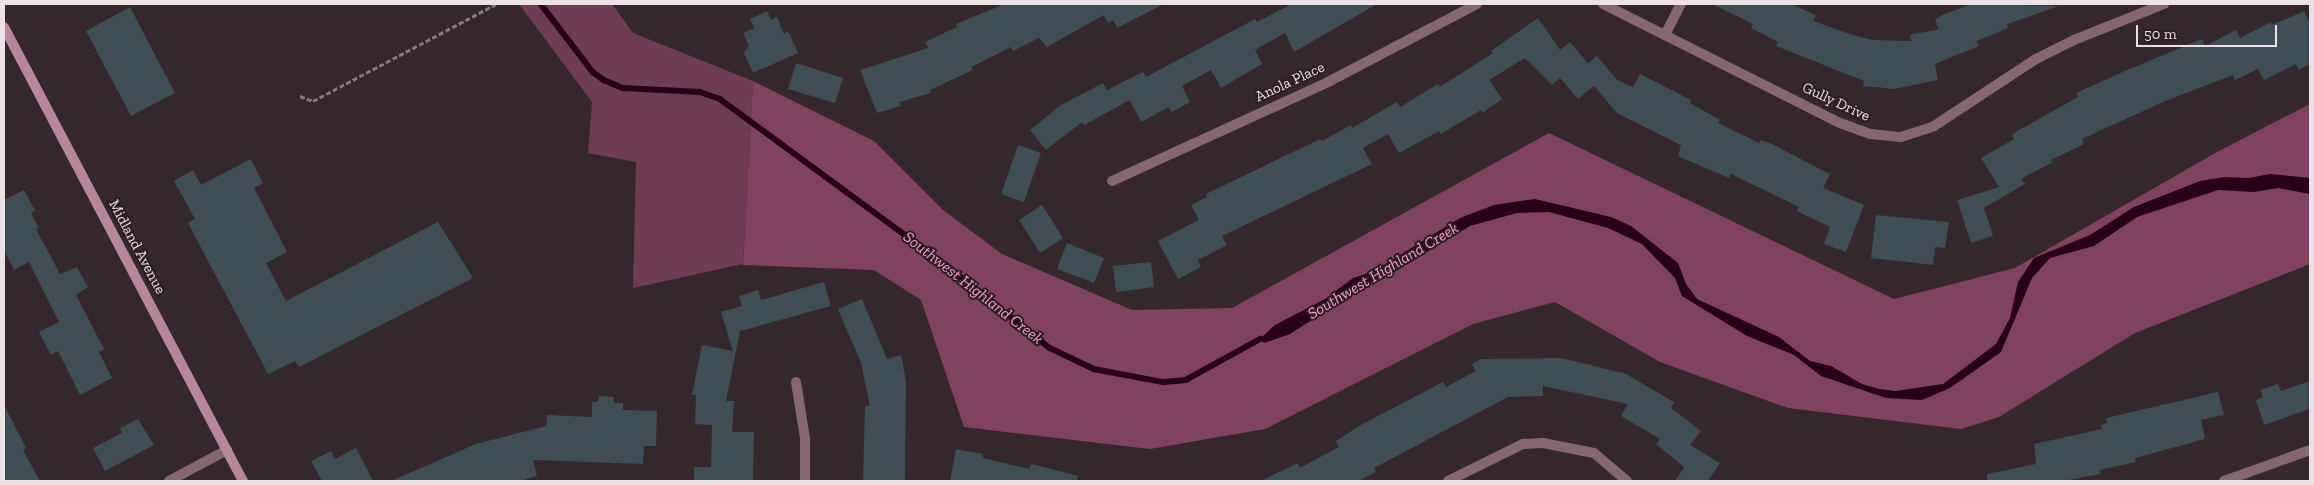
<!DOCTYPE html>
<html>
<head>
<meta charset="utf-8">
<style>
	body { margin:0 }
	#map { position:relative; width:2314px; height:485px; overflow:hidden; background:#35282d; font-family:"Zilla Slab",serif }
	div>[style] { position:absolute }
	.green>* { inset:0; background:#6e3c53 }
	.forest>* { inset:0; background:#80425f }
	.water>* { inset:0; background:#280116 }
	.stream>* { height:5.5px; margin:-2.75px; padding:0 2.75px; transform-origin:2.75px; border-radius:2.75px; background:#280116 }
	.building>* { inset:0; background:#3f4d54 }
	.path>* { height:3px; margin-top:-1.5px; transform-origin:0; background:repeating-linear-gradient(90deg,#85797d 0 5px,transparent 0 7.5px) }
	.street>* { height:10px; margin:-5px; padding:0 5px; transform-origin:5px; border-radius:5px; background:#846773 }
	.secondary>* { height:10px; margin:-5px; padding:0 5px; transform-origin:5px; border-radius:5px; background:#b6879a }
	span { translate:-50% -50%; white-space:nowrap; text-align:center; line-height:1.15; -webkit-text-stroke:4px #2b1e24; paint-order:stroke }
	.street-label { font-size:15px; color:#ebe2e5 }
	.water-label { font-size:16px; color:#fea0c9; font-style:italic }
	.frame { position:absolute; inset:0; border:5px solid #ebe2e5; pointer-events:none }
	.scale { position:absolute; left:2136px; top:25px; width:141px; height:22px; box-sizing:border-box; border:2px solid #ebe2e5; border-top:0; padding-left:6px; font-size:15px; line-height:18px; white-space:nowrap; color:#ebe2e5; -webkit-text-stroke:4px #2b1e24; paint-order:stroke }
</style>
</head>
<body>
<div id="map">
	<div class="green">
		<i style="clip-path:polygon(519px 4px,612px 4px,633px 33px,753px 81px,743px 264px,633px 288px,636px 162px,588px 153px,592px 102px)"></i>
	</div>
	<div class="forest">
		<i style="clip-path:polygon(753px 81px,874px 141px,943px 210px,1002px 254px,1132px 310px,1232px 308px,1549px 133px,1894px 299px,2015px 268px,2217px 152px,2310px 104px,2310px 264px,2135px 333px,1999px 417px,1961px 429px,1788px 408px,1660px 362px,1555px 302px,1473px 324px,1265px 429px,1150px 449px,964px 427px,921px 300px,874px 270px,743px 265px)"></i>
	</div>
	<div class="water">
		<i style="clip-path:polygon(2270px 174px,2310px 178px,2310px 194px,2278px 188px,2254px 192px,2218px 190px,2137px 217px,2094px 246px,2050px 258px,2032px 278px,2001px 352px,1950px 388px,1922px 400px,1886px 398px,1821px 376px,1794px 355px,1747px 336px,1682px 296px,1675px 278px,1642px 244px,1608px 228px,1549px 212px,1517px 213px,1470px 226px,1389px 275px,1364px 286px,1290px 334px,1264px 343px,1260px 339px,1275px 325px,1325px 299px,1353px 278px,1374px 271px,1460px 218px,1494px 205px,1535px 199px,1611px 217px,1631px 226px,1678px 263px,1686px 284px,1697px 299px,1779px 337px,1810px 361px,1831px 366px,1862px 384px,1879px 389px,1895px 391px,1943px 384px,1996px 344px,2010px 318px,2018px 282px,2034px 258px,2090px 235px,2134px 207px,2200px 181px,2225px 177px,2249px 178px)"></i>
	</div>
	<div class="stream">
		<i style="left:541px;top:4px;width:86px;rotate:52.6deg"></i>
		<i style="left:593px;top:72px;width:14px;rotate:36deg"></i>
		<i style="left:604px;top:80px;width:21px;rotate:23deg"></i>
		<i style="left:623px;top:88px;width:77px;rotate:3deg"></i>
		<i style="left:700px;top:92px;width:21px;rotate:19deg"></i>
		<i style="left:720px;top:99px;width:279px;rotate:36.3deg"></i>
		<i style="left:945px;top:264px;width:134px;rotate:38.7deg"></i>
		<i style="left:1050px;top:348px;width:49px;rotate:25.5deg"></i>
		<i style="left:1094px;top:369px;width:70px;rotate:10.7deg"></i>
		<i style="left:1163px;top:382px;width:23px;rotate:-5deg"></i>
		<i style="left:1186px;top:380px;width:85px;rotate:-29deg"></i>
	</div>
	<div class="building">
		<i style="clip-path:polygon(1005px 4px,1164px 4px,1117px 28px,1113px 20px,1108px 23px,1104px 15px,1047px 47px,1039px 38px,1013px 51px,1011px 47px,971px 67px,973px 70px,930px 90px,931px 93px,899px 102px,901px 106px,877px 113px,860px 70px,928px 48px,925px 42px,957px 27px,956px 24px)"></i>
		<i style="clip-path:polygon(1292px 4px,1377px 4px,1294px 52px,1285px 33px,1255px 50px,1262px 64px,1221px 88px,1211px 70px,1182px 86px,1190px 102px,1172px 112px,1169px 107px,1141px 122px,1130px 100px,1084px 125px,1082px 122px,1046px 150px,1030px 130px,1061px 105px,1103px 83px,1107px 90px,1143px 72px,1146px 77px,1255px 19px,1257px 22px)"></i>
		<i style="clip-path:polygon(1712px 4px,1791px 4px,1816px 15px,1813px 21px,1847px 33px,1872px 40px,1911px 41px,1910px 35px,1939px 29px,1935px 20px,1942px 15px,1972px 4px,2059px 6px,2007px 24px,2008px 28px,1977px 41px,1979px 46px,1935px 64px,1938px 80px,1894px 89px,1863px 86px,1864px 81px,1776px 46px,1778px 42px,1751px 28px,1753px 24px)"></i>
		<i style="clip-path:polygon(130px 7px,175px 93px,131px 116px,86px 31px)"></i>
		<i style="clip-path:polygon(767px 11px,771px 20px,777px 17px,784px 34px,788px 31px,798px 53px,753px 73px,744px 53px,749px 46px,743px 33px,754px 28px,750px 19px)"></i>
		<i style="clip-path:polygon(2304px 11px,2310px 24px,2310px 64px,2299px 70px,2296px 64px,2264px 80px,2258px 69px,2235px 80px,2233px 75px,2163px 102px,2082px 139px,2084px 144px,2051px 160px,2053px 162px,2021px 179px,2025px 184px,1984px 208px,1993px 236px,1971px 243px,1957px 200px,1999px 187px,1981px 158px,2014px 139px,2012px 134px,2078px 97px,2076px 93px,2132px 68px,2202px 39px,2205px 46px,2236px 30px,2240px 38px,2271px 22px,2272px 25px)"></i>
		<i style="clip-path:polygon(1538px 18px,1560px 50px,1570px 42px,1588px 63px,1597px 56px,1617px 80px,1633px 87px,1640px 74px,1691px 100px,1690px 103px,1720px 120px,1718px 123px,1759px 143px,1761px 140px,1770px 143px,1830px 174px,1823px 188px,1864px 205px,1846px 252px,1824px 244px,1830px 227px,1797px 211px,1799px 207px,1731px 174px,1729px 178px,1678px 156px,1681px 145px,1617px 113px,1594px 86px,1578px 99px,1560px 78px,1552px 85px,1525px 58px,1489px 80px,1502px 99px,1482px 113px,1481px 110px,1441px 134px,1439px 131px,1399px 153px,1388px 134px,1363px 148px,1372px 164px,1222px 236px,1227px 245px,1198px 260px,1201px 267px,1178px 279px,1158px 241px,1199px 220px,1191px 205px,1207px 197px,1206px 194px,1320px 139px,1322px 141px,1351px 125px,1352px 128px,1397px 102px,1400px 107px,1438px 84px,1440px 87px,1493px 53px,1491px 51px)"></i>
		<i style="clip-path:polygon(796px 63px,843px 78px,835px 103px,788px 89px)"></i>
		<i style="clip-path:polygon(1018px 145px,1041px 153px,1024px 202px,1001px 194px)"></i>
		<i style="clip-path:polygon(251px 159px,263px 183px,254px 188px,287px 252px,266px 263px,286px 301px,438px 222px,473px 278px,299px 367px,295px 361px,268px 374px,188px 223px,195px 219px,174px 181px,193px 170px,201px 185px)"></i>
		<i style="clip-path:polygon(24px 190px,35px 210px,31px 213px,39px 228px,36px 229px,60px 274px,77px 267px,88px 287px,76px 295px,104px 349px,99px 352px,112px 378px,80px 395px,58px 351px,51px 355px,39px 332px,59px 322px,29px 262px,14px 270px,4px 250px,4px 200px)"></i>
		<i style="clip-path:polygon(1042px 205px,1063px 238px,1040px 253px,1019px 220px)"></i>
		<i style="clip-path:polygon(1876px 215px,1949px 222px,1945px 248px,1935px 247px,1933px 265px,1871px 258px)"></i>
		<i style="clip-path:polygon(1067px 243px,1104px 258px,1094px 283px,1057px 269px)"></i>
		<i style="clip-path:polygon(1151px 262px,1154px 287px,1116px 292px,1113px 266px)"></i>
		<i style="clip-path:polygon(824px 282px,831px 306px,740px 331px,726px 401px,734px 401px,732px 432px,754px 432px,753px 481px,694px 481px,694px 467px,711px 467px,712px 425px,695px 424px,696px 395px,692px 395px,702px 345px,733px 351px,721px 312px,742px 306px,739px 296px,758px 290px,761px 300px)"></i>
		<i style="clip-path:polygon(862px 299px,887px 359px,901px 355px,906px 381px,905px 481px,863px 481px,865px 406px,870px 406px,861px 363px,838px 309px)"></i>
		<i style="clip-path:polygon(1562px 358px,1626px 374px,1674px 402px,1671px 408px,1701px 431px,1690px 445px,1720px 463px,1708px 481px,1675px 481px,1684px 467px,1656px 444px,1660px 439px,1621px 416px,1628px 404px,1543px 386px,1543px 396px,1508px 397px,1374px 468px,1376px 472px,1358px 481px,1261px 481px,1298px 463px,1300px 468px,1339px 447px,1336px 441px,1359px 426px,1443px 382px,1446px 387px,1476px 371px,1472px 364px,1481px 359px)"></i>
		<i style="clip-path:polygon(2310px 381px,2310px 409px,2264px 425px,2256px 400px,2263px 397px,2260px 390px,2278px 384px,2281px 391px)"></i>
		<i style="clip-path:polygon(2218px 392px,2224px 415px,2201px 420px,2205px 439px,2135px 458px,2136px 462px,2099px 470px,2100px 474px,2063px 481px,1987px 481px,1987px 474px,2036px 464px,2034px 444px,2102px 429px,2101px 425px,2107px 423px,2106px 418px)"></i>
		<i style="clip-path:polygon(599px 396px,614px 397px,614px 403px,623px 403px,623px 410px,657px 411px,656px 446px,644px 446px,643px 464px,533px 460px,537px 476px,519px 481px,391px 481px,476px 444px,546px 426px,547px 415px,592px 417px,592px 402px,598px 402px)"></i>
		<i style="clip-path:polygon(4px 405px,26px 448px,23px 450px,40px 481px,4px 481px)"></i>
		<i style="clip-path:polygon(138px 419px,154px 445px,105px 471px,93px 448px,122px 433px,120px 428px)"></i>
		<i style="clip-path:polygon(356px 448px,373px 481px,322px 481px,311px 461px,331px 451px,335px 459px)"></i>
		<i style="clip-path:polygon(956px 449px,983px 454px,983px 458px,1029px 469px,1031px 464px,1078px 476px,1077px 481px,950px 481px)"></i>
	</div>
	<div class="path">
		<i style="left:300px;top:96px;width:14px;rotate:21deg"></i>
		<i style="left:313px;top:101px;width:207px;rotate:-27.9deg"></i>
	</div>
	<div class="street">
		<i style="left:1603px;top:4px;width:265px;rotate:26.7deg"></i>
		<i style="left:1840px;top:123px;width:33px;rotate:20deg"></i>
		<i style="left:1871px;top:134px;width:30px;rotate:6deg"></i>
		<i style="left:1901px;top:137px;width:35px;rotate:-18deg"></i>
		<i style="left:1934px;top:126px;width:122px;rotate:-33.3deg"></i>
		<i style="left:2036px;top:59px;width:42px;rotate:-26.6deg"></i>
		<i style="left:2074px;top:40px;width:97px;rotate:-21.8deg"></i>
		<i style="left:1665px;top:35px;width:35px;rotate:-63deg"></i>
		<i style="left:1112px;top:181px;width:238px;rotate:-24.6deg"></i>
		<i style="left:1328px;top:82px;width:168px;rotate:-27.6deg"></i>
		<i style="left:796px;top:382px;width:57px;rotate:80.9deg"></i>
		<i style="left:805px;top:438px;width:43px;rotate:90deg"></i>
		<i style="left:169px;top:481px;width:66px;rotate:-28.1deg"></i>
		<i style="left:1448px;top:481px;width:84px;rotate:-26.3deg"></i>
		<i style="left:1523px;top:444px;width:20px;rotate:-3deg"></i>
		<i style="left:1543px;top:443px;width:52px;rotate:11.1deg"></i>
		<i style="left:1594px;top:453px;width:43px;rotate:40.3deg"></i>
		<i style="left:2224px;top:481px;width:91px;rotate:-19.8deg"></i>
	</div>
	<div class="secondary">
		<i style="left:4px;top:27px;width:513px;rotate:62.24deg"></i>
	</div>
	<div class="street-label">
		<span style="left:1290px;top:82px;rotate:-25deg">Anola Place</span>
		<span style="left:1836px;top:102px;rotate:25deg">Gully Drive</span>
		<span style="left:137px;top:247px;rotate:62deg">Midland Avenue</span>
	</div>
	<div class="water-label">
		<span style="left:1383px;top:271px;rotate:-31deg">Southwest Highland Creek</span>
		<span style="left:973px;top:288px;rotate:38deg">Southwest Highland Creek</span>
	</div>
	<div class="frame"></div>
	<div class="scale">50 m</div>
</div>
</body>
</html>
